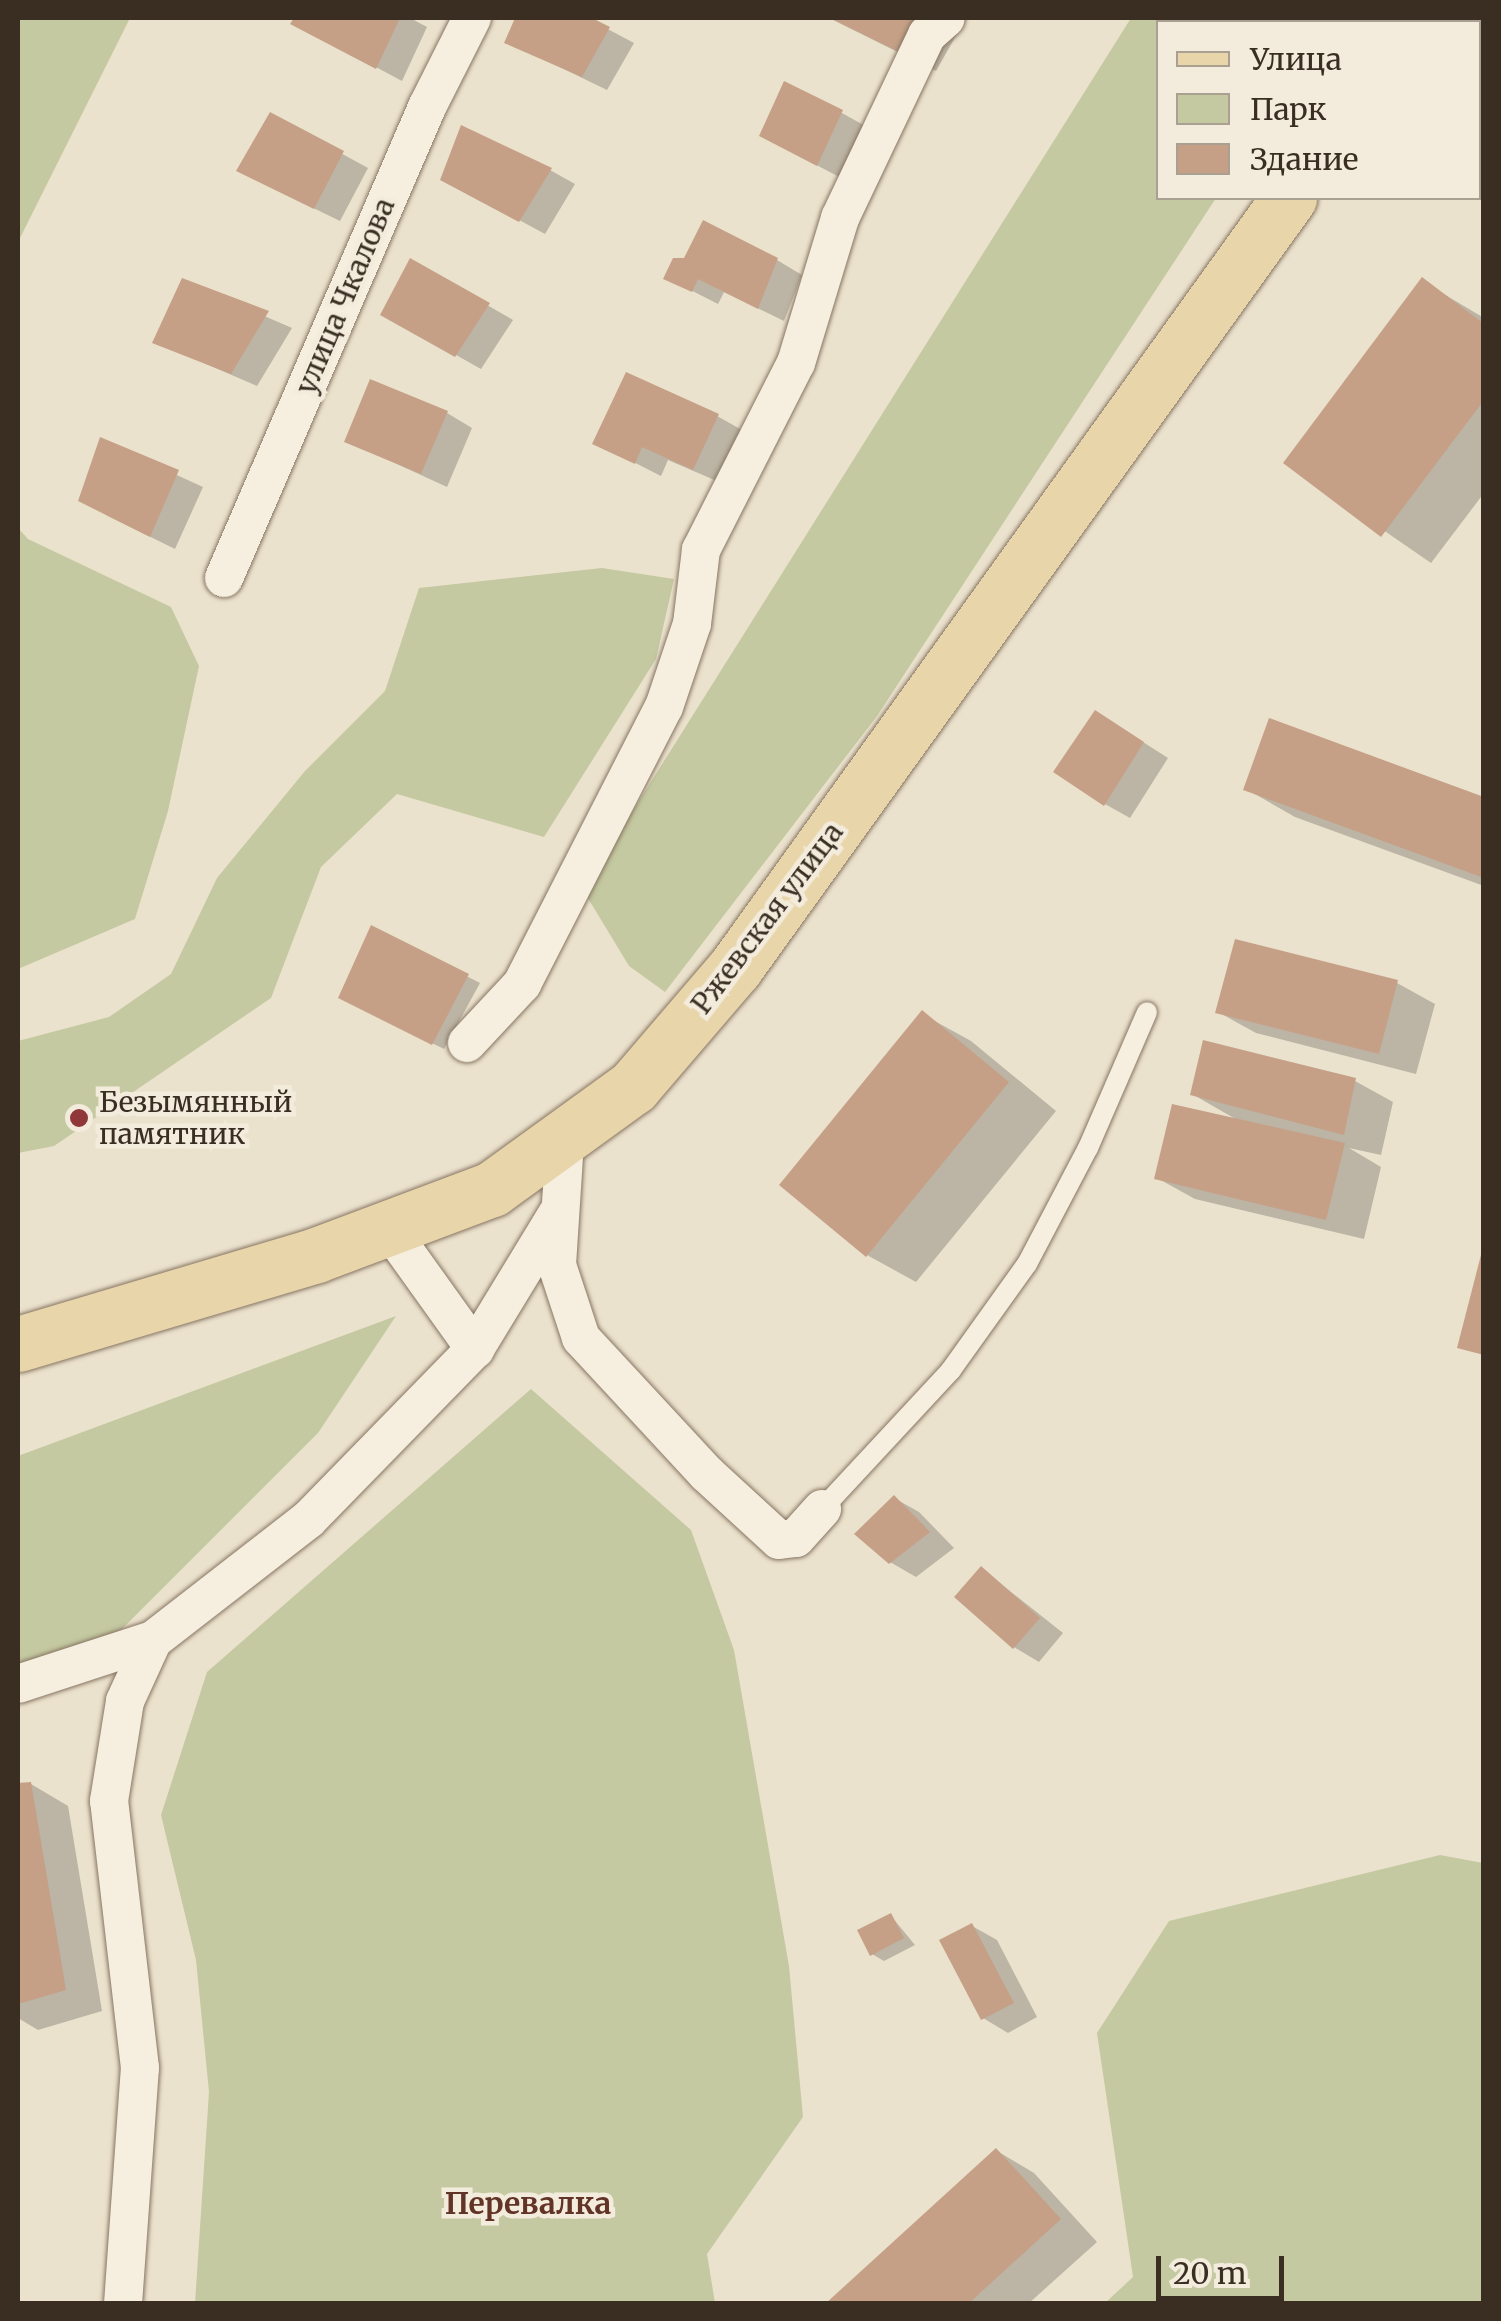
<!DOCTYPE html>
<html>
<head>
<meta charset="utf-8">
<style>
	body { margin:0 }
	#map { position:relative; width:1501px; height:2321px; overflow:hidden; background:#ebe2cd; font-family:Merriweather,serif }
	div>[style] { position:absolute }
	.green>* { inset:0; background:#c4c9a1 }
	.shadow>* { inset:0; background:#0003 }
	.building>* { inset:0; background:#c5a087 }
	.roads { filter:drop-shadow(0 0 2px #877562) drop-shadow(0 0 2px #877562) }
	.service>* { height:20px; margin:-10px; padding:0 10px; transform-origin:10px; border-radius:10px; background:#f6efe0 }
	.minor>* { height:38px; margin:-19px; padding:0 19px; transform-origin:19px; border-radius:19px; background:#f6efe0 }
	.primary>* { height:55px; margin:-27.5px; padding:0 27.5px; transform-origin:27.5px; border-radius:27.5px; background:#e9d5aa }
	.dots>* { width:28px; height:28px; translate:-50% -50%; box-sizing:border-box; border:5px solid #f3ecdc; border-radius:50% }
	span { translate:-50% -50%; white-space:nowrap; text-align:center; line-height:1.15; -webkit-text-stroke:9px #f3ecdc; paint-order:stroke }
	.street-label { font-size:28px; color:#3a2e23 }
	.poi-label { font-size:28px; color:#3a2e23 }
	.left { translate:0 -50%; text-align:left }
	.neighbourhood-label { font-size:30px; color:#623327; font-weight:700 }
	.frame { position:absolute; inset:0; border:20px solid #3a2e23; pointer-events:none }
	.legend { position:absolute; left:1156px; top:20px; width:325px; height:180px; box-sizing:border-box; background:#f3ecdc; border:2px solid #a9a092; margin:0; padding:12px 18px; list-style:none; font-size:30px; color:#3a2e23 }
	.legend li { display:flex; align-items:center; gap:20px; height:50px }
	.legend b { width:50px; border:2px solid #a9a092 }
	.scale { position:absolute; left:1156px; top:2256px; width:128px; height:45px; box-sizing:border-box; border:5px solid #3a2e23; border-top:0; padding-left:12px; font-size:30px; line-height:35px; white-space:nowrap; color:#3a2e23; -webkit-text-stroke:8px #f3ecdc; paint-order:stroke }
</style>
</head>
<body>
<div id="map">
	<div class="green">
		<i style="clip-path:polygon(18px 18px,130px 18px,18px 242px)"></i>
		<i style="clip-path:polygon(1131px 18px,1348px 18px,1158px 22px,1158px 198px,1216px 198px,877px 716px,665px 992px,629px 966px,583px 890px)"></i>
		<i style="clip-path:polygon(18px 528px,28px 539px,171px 607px,199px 666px,168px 811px,135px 919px,18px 969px)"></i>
		<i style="clip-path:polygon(602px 568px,674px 579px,656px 659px,544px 837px,397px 794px,321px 867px,271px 998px,54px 1146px,18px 1153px,18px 1041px,109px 1017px,171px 974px,217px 878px,305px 771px,385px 691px,419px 588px)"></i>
		<i style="clip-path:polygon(396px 1316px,318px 1433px,86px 1665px,18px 1704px,18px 1456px)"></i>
		<i style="clip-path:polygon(531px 1389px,691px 1530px,734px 1650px,789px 1966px,803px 2117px,707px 2254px,715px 2303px,195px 2303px,209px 2092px,196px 1960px,161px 1815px,207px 1672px)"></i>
		<i style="clip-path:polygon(1440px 1855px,1483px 1863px,1483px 2303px,1105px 2303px,1133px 2277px,1097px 2033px,1169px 1921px)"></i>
	</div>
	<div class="shadow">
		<i style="clip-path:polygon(297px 18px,410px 18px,427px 27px,402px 81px,294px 23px)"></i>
		<i style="clip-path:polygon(518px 18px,587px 18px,634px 43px,607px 90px,508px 42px)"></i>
		<i style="clip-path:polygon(829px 18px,966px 18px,936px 71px)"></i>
		<i style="clip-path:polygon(842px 113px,867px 127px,843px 179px,788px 150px)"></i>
		<i style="clip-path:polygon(271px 115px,368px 168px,340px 221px,264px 184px)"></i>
		<i style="clip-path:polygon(550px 170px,575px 184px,545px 234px,469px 193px)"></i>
		<i style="clip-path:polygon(777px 260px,802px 275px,784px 321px,724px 292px,718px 304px,667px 278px)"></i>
		<i style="clip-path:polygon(411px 261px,513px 320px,481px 369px,383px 314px)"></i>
		<i style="clip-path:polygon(183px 281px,292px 328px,257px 386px,155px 342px)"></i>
		<i style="clip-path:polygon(1422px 281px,1484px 318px,1484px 493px,1431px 563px,1286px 463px)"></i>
		<i style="clip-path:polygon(447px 413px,472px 428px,447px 487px,347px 441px)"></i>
		<i style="clip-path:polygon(717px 416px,742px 430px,719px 482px,668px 460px,661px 476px,596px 443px)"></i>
		<i style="clip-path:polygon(102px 441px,203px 487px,175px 549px,106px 515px)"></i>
		<i style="clip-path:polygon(1121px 728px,1168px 758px,1130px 818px,1105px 804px)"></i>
		<i style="clip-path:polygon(1246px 789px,1484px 799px,1484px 886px,1295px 817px)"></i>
		<i style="clip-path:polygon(372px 928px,480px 983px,444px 1049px,353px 1004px)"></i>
		<i style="clip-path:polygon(1397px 983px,1435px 1004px,1416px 1074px,1256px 1033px,1218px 1012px)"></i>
		<i style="clip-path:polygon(922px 1014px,971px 1041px,1056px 1111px,916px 1282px,867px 1255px)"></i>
		<i style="clip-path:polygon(1355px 1081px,1393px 1102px,1381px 1155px,1349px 1148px,1381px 1167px,1364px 1239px,1195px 1199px,1157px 1178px,1239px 1121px,1192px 1094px)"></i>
		<i style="clip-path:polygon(894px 1498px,919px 1512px,954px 1548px,916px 1577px,890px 1562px)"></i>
		<i style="clip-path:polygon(982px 1569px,1063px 1633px,1039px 1662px,1014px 1647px)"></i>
		<i style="clip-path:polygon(31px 1784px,68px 1806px,102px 2011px,38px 2030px,18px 2018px,18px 1786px)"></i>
		<i style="clip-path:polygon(891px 1916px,915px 1945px,884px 1961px,872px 1954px)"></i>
		<i style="clip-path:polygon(972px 1926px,997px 1940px,1037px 2017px,1008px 2033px,983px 2018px)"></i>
		<i style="clip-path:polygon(997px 2151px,1034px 2173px,1097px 2242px,1028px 2304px,828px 2304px)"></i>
	</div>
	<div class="building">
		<i style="clip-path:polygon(294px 18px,400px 18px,376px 69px,290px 24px)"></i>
		<i style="clip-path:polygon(515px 18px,592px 18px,610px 27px,582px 77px,504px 43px)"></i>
		<i style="clip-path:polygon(830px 18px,916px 18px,897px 51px)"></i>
		<i style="clip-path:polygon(784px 81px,843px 110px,817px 166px,759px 136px)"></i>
		<i style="clip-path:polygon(270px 112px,344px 151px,314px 209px,236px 171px)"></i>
		<i style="clip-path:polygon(461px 125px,552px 168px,519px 222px,440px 180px)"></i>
		<i style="clip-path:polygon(703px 220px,778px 258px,758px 309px,698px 279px,692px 292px,663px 279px,673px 258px,684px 258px)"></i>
		<i style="clip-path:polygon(410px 258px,490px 303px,455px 357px,380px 315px)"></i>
		<i style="clip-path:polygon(1422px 277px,1484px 324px,1484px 400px,1381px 537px,1283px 463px)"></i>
		<i style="clip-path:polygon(182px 278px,269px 311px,231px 374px,152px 343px)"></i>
		<i style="clip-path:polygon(626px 372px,719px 414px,693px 470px,642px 447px,635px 464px,592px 444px)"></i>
		<i style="clip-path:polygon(370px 379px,448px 411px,421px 474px,344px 442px)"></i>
		<i style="clip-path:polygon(100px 437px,179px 470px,150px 537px,78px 501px)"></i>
		<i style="clip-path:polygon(1095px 710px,1144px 742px,1104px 806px,1053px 772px)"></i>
		<i style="clip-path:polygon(1269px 718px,1484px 797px,1484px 878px,1243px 790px)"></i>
		<i style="clip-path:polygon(371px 925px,469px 974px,432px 1045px,338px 998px)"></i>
		<i style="clip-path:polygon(1235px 939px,1398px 980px,1379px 1054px,1215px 1013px)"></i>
		<i style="clip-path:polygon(922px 1010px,1009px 1082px,866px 1257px,779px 1185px)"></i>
		<i style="clip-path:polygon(1203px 1040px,1356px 1078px,1344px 1135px,1190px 1095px)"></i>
		<i style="clip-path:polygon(1172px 1104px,1345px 1143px,1326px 1220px,1154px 1179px)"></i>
		<i style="clip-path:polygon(1482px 1251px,1484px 1252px,1484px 1355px,1457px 1348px)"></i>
		<i style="clip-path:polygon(894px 1495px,930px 1532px,889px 1564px,854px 1534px)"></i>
		<i style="clip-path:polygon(981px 1566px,1040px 1618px,1013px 1649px,954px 1597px)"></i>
		<i style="clip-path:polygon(31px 1782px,66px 1990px,18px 2004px,18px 1783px)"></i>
		<i style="clip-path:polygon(891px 1913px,904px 1938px,870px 1956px,857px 1930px)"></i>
		<i style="clip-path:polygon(972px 1923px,1014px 2003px,981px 2020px,939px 1940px)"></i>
		<i style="clip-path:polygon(996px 2148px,1061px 2219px,968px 2304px,825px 2304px)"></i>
	</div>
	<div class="roads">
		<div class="service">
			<i style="left:822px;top:1509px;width:190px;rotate:-47.1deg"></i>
			<i style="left:951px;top:1370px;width:130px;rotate:-54.4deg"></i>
			<i style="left:1027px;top:1264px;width:131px;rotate:-62.3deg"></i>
			<i style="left:1088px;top:1148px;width:148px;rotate:-66.5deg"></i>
		</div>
		<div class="minor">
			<i style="left:224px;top:578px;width:513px;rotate:-66.68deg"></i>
			<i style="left:427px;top:107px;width:100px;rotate:-63.2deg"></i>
			<i style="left:467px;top:1043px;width:81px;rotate:-47deg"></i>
			<i style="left:522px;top:984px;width:311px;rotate:-62.9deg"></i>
			<i style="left:664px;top:707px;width:88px;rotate:-71.4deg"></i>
			<i style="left:692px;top:624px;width:75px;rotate:-83.1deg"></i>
			<i style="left:701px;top:550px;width:210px;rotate:-63.1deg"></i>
			<i style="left:796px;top:363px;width:152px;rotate:-73.1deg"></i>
			<i style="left:840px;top:218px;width:203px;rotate:-64.6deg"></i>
			<i style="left:927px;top:35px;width:25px;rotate:-42deg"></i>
			<i style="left:565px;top:1141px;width:124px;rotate:93.7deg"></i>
			<i style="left:557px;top:1265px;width:77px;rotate:71.8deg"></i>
			<i style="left:581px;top:1338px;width:184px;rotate:47.2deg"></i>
			<i style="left:706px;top:1473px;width:99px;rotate:42.5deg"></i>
			<i style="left:779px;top:1540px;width:17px;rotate:-7deg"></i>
			<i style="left:796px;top:1538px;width:39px;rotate:-48deg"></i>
			<i style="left:389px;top:1229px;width:148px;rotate:54.4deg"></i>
			<i style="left:18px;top:1684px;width:142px;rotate:-18.1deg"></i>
			<i style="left:123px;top:2304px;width:237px;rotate:-85.9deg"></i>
			<i style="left:140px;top:2068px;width:269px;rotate:-96.6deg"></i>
			<i style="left:109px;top:1801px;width:101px;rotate:-80.9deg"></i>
			<i style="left:125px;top:1701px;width:67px;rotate:-65.3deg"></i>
			<i style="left:153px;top:1640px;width:197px;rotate:-37.8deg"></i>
			<i style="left:309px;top:1519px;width:238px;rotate:-45.7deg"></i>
			<i style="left:475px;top:1349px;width:162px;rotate:-58.7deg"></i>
		</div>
		<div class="primary">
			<i style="left:1415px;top:22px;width:6px;rotate:-45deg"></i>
			<i style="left:18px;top:1344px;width:311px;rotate:-16.6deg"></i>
			<i style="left:316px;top:1255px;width:188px;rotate:-20.6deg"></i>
			<i style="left:492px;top:1189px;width:174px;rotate:-35.9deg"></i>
			<i style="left:633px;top:1087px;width:157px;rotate:-49.4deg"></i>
			<i style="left:735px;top:968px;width:949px;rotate:-54.27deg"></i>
		</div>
	</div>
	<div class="dots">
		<i style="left:79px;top:1118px;background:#903839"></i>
	</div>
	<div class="street-label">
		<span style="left:345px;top:296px;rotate:-67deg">улица Чкалова</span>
		<span style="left:767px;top:918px;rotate:-53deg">Ржевская улица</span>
	</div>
	<div class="poi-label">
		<span class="left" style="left:99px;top:1118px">Безымянный<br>памятник</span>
	</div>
	<div class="neighbourhood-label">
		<span style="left:528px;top:2203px">Перевалка</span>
	</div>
	<div class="frame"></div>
	<ul class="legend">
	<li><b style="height:12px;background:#e9d5aa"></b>Улица</li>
	<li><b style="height:28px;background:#c4c9a1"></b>Парк</li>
	<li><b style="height:28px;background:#c5a087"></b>Здание</li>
	</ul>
	<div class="scale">20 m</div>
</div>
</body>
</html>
